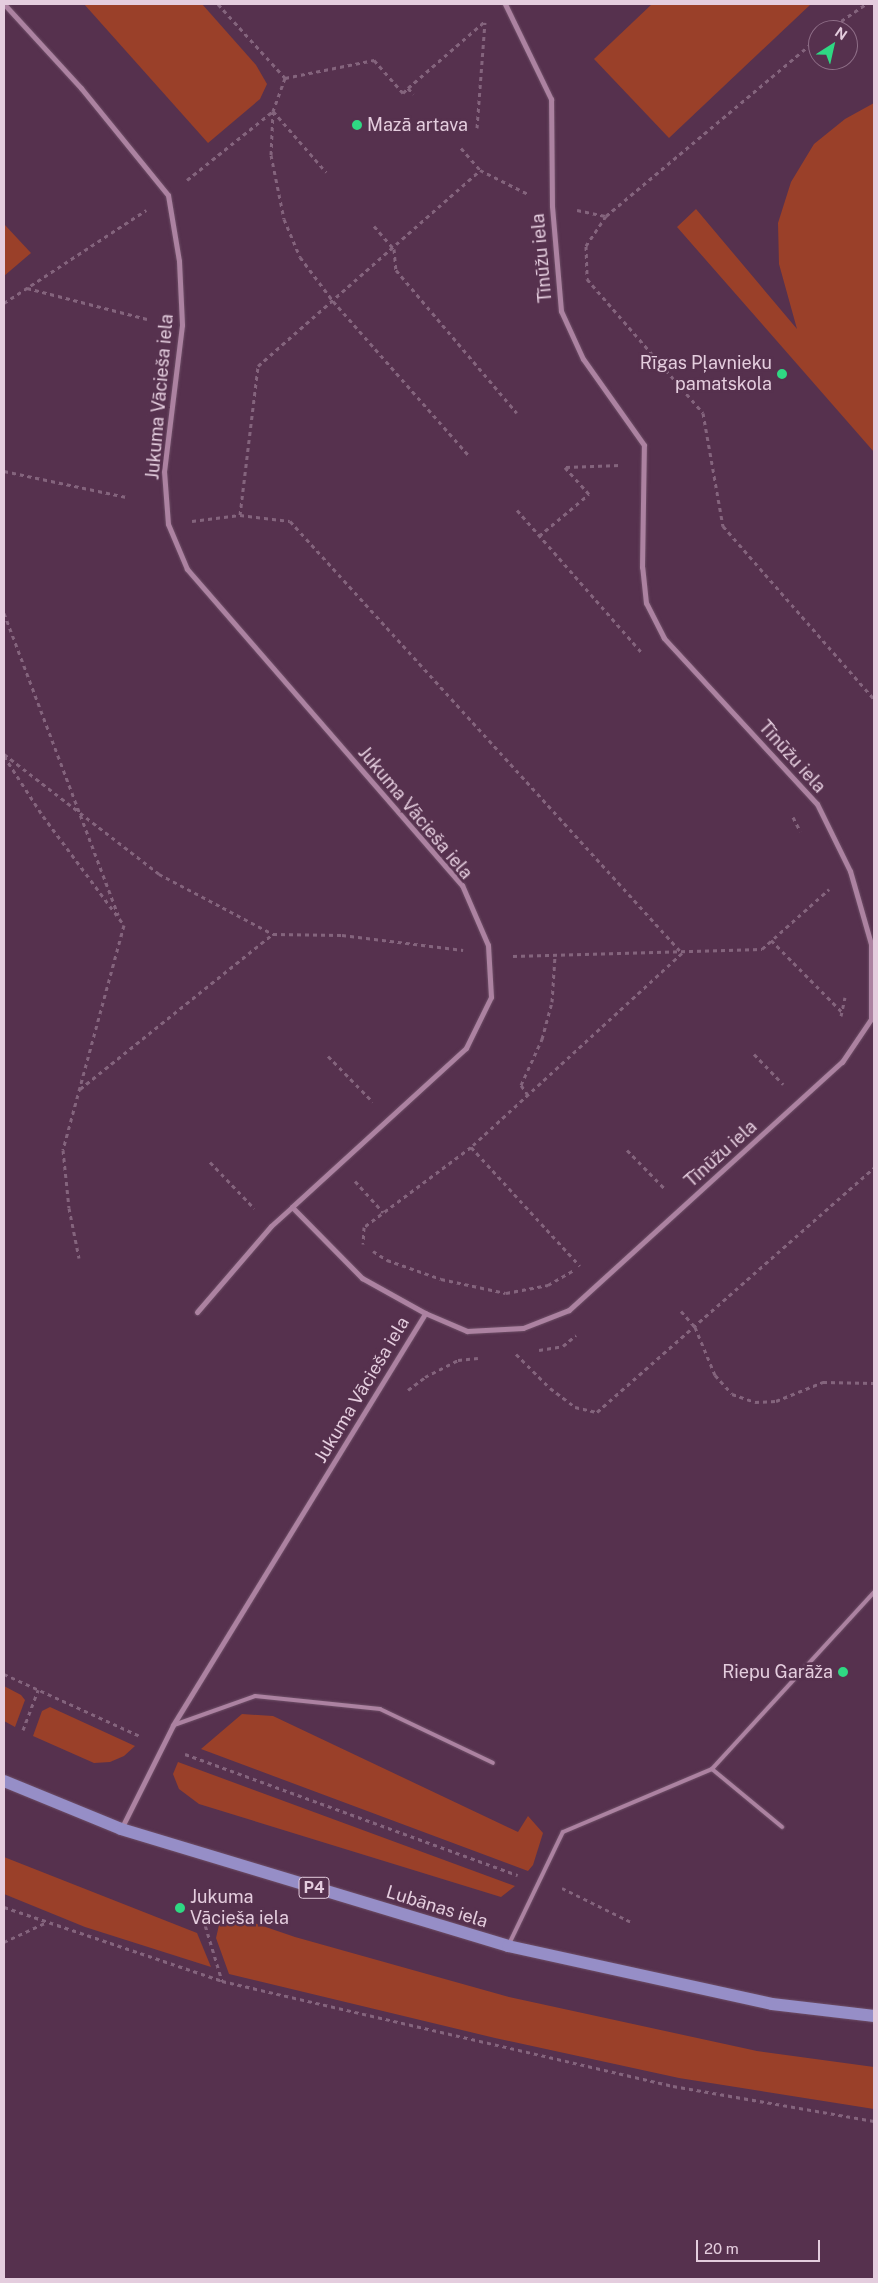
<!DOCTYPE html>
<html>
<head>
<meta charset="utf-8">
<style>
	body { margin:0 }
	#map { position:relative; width:878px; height:2283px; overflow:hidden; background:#56314e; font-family:"Public Sans",sans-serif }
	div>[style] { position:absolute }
	.green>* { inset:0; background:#9a4029 }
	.path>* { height:3px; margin-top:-1.5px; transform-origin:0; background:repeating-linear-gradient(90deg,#84647d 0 4px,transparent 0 8px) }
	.roads { filter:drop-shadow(0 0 1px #6d4e66) drop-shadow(0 0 1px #6d4e66) }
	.lane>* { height:4px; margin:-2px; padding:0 2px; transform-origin:2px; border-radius:2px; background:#ac82a1 }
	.street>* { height:5px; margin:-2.5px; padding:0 2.5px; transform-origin:2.5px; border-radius:2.5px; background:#ac82a1 }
	.primary>* { height:12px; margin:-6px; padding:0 6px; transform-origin:6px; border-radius:6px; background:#968ec7 }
	.dots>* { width:14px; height:14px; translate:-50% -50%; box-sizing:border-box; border:2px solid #56314e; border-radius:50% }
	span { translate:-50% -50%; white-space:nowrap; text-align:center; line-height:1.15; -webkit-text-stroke:5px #56314e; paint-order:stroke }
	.shield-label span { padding:1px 4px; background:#56314e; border:1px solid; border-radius:4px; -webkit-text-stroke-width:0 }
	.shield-label { font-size:16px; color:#e4cdde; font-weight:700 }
	.poi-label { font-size:18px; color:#e4cdde }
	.left { translate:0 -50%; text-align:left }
	.right { translate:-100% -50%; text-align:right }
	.street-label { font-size:18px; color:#e4cdde }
	.frame { position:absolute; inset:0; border:5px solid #e4cdde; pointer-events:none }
	.north { position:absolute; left:808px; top:20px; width:50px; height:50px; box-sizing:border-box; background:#56314e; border:1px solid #8f6f88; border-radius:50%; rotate:35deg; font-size:14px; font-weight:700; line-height:20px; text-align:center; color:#e4cdde }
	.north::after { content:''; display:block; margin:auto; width:18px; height:22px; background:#2fd883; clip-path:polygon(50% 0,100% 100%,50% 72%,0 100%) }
	.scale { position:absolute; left:696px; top:2240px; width:124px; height:22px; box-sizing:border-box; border:2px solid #e4cdde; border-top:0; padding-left:6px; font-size:15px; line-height:18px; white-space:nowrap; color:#e4cdde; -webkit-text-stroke:4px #56314e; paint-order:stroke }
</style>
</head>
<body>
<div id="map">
	<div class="green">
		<i style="clip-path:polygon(84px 4px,202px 4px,256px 65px,267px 84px,260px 99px,208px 143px)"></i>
		<i style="clip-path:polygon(652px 4px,811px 4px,669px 138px,594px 59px)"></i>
		<i style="clip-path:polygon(874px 103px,874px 452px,677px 227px,696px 209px,797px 329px,779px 264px,778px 223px,791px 182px,814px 144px,845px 119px)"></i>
		<i style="clip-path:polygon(4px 224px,31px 253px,4px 276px)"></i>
		<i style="clip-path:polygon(4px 1686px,21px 1695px,25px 1700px,15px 1727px,4px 1721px)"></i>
		<i style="clip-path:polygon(50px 1707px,135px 1746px,124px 1756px,110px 1762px,94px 1763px,33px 1736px,42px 1711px)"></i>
		<i style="clip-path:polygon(242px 1714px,273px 1716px,518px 1832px,528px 1816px,543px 1833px,533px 1865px,528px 1871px,201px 1749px)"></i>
		<i style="clip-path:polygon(178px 1762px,515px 1886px,501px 1897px,199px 1804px,179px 1789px,173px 1774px)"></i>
		<i style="clip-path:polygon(4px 1857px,197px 1933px,211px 1967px,85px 1927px,4px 1894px)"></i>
		<i style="clip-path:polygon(222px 1912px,295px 1937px,509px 1997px,757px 2051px,874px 2067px,874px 2109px,679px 2078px,495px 2038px,229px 1974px,216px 1938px)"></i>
	</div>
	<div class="path">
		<i style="left:218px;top:4px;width:100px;rotate:47.8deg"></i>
		<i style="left:285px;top:78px;width:91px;rotate:-11.4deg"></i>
		<i style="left:374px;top:60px;width:44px;rotate:48.7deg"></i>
		<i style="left:403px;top:93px;width:7px;rotate:-45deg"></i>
		<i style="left:408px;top:88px;width:8px;rotate:50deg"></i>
		<i style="left:828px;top:30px;width:46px;rotate:-34.4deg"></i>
		<i style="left:285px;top:78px;width:35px;rotate:110deg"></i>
		<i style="left:273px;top:111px;width:44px;rotate:92.6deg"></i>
		<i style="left:271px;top:155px;width:65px;rotate:78.5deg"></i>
		<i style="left:284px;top:219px;width:41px;rotate:67.2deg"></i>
		<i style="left:300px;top:257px;width:55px;rotate:53.1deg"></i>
		<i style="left:333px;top:301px;width:206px;rotate:48.7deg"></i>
		<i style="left:408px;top:88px;width:102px;rotate:-41deg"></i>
		<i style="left:477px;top:128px;width:106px;rotate:-85.7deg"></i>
		<i style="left:461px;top:148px;width:29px;rotate:49deg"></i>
		<i style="left:480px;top:170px;width:54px;rotate:26.6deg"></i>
		<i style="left:187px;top:180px;width:110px;rotate:-38.7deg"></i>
		<i style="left:273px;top:111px;width:81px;rotate:49deg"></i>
		<i style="left:577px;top:210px;width:30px;rotate:12deg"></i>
		<i style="left:606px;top:216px;width:277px;rotate:-40deg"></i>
		<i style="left:606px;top:216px;width:36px;rotate:124deg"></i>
		<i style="left:586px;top:246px;width:33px;rotate:88deg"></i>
		<i style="left:587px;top:279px;width:177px;rotate:49.1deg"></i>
		<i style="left:703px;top:413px;width:115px;rotate:80deg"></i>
		<i style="left:723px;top:526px;width:230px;rotate:48.9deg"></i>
		<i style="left:374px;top:226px;width:30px;rotate:49deg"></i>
		<i style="left:394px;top:249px;width:21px;rotate:85deg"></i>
		<i style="left:396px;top:270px;width:187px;rotate:49.8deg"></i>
		<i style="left:27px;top:288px;width:124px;rotate:14.5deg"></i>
		<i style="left:4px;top:303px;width:170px;rotate:-33.2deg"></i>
		<i style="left:566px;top:467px;width:54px;rotate:-2.1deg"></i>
		<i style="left:4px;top:471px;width:125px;rotate:12deg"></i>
		<i style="left:517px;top:510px;width:191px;rotate:48.8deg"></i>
		<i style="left:240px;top:515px;width:50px;rotate:6.8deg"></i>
		<i style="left:290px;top:521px;width:583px;rotate:47.78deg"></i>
		<i style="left:682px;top:953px;width:287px;rotate:137.4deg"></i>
		<i style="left:471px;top:1147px;width:134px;rotate:143.2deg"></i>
		<i style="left:364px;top:1227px;width:17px;rotate:93deg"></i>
		<i style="left:192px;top:521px;width:48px;rotate:-7.1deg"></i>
		<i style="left:240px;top:515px;width:150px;rotate:-83.1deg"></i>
		<i style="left:258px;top:366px;width:296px;rotate:-41.4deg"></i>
		<i style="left:539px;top:536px;width:65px;rotate:-40deg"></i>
		<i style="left:589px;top:494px;width:36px;rotate:-132deg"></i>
		<i style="left:4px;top:613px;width:323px;rotate:69.3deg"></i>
		<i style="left:4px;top:754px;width:196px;rotate:37.7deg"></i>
		<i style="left:159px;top:874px;width:129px;rotate:27.8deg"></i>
		<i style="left:273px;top:934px;width:69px;rotate:0.8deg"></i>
		<i style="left:342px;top:935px;width:122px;rotate:7.1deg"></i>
		<i style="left:4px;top:756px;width:72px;rotate:57deg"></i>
		<i style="left:43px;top:816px;width:136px;rotate:53.4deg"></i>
		<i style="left:124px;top:925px;width:233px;rotate:105.2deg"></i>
		<i style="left:63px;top:1150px;width:58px;rotate:84.1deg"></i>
		<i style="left:69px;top:1208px;width:51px;rotate:78.7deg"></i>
		<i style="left:793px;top:817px;width:16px;rotate:63deg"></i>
		<i style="left:771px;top:940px;width:101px;rotate:45.4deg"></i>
		<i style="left:513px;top:956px;width:249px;rotate:-1.6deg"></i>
		<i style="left:762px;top:949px;width:90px;rotate:-41.8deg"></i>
		<i style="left:841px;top:1016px;width:19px;rotate:-78deg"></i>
		<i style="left:754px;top:1054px;width:42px;rotate:46deg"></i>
		<i style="left:328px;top:1056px;width:64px;rotate:45.6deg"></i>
		<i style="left:80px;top:1089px;width:248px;rotate:-38.8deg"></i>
		<i style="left:528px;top:1095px;width:12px;rotate:-125deg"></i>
		<i style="left:521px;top:1085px;width:51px;rotate:-65.5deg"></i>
		<i style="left:542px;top:1039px;width:38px;rotate:-75deg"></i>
		<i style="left:552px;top:1002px;width:47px;rotate:-86.3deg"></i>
		<i style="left:471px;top:1147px;width:161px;rotate:47.5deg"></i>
		<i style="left:627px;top:1150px;width:54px;rotate:45.7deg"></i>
		<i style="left:210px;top:1162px;width:64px;rotate:46.3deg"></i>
		<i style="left:355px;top:1181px;width:42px;rotate:47.9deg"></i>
		<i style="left:373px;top:1251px;width:17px;rotate:33deg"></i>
		<i style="left:387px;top:1260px;width:57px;rotate:19.4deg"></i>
		<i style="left:441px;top:1279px;width:66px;rotate:12.2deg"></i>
		<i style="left:506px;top:1293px;width:43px;rotate:-10.8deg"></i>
		<i style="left:548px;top:1285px;width:30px;rotate:-30deg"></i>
		<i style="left:681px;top:1311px;width:21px;rotate:49deg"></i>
		<i style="left:695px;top:1327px;width:52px;rotate:67.4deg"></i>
		<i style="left:715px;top:1375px;width:25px;rotate:48deg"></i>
		<i style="left:732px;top:1394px;width:24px;rotate:19deg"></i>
		<i style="left:755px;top:1402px;width:21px;rotate:-3deg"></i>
		<i style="left:776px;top:1401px;width:51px;rotate:-22deg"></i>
		<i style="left:823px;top:1382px;width:51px;rotate:1.1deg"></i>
		<i style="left:539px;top:1350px;width:24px;rotate:-9deg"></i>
		<i style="left:563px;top:1346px;width:17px;rotate:-40deg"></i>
		<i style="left:516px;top:1354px;width:48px;rotate:45deg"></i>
		<i style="left:550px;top:1388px;width:31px;rotate:37deg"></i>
		<i style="left:575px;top:1407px;width:23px;rotate:13deg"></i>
		<i style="left:597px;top:1412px;width:369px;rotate:-41.4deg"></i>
		<i style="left:408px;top:1390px;width:21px;rotate:-37deg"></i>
		<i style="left:425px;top:1377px;width:37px;rotate:-27deg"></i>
		<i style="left:458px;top:1360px;width:20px;rotate:-6deg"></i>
		<i style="left:4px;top:1674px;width:149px;rotate:24.5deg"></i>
		<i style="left:23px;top:1730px;width:43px;rotate:-69.4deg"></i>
		<i style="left:185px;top:1754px;width:354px;rotate:20deg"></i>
		<i style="left:562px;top:1888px;width:77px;rotate:26.2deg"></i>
		<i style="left:4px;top:1907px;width:230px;rotate:18.7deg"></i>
		<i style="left:222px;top:1981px;width:463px;rotate:13.1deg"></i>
		<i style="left:673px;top:2086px;width:204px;rotate:9.9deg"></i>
		<i style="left:203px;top:1918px;width:66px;rotate:73.2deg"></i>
		<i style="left:4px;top:1942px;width:47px;rotate:-24.9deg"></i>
	</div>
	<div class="roads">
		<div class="lane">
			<i style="left:174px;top:1725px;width:86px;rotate:-19.7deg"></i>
			<i style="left:255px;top:1696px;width:126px;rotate:5.9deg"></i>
			<i style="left:380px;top:1709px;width:125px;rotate:25.5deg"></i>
			<i style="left:712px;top:1769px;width:91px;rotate:39.6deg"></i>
			<i style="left:509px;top:1944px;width:124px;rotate:-64.3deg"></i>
			<i style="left:563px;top:1832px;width:162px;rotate:-22.9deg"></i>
			<i style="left:712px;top:1769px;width:240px;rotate:-47.5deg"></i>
		</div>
		<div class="street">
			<i style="left:4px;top:4px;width:114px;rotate:47.5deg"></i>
			<i style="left:81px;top:88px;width:138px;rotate:50.9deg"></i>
			<i style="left:168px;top:195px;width:67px;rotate:80.5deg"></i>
			<i style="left:179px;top:261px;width:64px;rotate:87.3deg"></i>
			<i style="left:182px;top:325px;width:147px;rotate:97deg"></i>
			<i style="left:164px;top:471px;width:53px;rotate:85.7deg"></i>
			<i style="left:168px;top:524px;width:49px;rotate:67.1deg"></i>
			<i style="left:187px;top:569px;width:419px;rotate:49deg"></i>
			<i style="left:462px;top:885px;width:65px;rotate:66.6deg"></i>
			<i style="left:488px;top:945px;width:52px;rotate:86.7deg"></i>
			<i style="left:491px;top:997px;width:57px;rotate:116.1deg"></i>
			<i style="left:466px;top:1048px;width:236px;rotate:137.6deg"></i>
			<i style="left:292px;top:1207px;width:100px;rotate:45.4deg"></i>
			<i style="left:362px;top:1278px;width:72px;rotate:29.1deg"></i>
			<i style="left:425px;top:1313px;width:46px;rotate:23.2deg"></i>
			<i style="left:467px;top:1331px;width:56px;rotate:-3.1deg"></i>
			<i style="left:523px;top:1328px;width:49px;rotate:-21.4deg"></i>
			<i style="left:569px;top:1310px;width:369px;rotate:-42.3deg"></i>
			<i style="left:842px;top:1062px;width:52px;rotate:-56deg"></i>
			<i style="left:871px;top:1019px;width:75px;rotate:-90deg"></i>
			<i style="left:871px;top:944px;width:76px;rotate:-106deg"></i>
			<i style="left:850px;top:871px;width:75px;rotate:-116.2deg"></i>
			<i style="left:817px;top:804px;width:226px;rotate:-132.7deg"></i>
			<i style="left:664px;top:638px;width:39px;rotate:-117deg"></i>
			<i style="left:646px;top:603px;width:36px;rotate:-96deg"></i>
			<i style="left:642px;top:567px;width:122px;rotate:-89.1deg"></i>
			<i style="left:644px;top:445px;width:105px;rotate:-125.3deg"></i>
			<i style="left:583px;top:359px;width:53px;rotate:-114.6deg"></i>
			<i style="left:561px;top:311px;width:105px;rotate:-94.9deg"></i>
			<i style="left:552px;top:206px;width:107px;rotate:-90.5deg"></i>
			<i style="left:551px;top:99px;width:106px;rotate:-115.8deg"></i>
			<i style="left:197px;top:1312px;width:113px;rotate:-49.3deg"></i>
			<i style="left:271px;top:1226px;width:28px;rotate:-42deg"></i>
			<i style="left:121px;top:1829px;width:116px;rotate:-63.4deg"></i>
			<i style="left:173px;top:1725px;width:483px;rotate:-58.5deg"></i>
		</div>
		<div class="primary">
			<i style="left:4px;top:1781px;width:126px;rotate:22.3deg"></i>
			<i style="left:121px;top:1829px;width:404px;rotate:16.8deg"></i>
			<i style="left:508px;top:1946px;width:270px;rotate:12.4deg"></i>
			<i style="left:772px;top:2004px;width:103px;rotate:6.7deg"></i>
		</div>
	</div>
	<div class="dots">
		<i style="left:357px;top:125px;background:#2fd883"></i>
		<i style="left:782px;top:374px;background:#2fd883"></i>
		<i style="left:843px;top:1672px;background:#2fd883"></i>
		<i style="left:180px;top:1908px;background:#2fd883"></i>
	</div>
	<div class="shield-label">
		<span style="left:314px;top:1888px">P4</span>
	</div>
	<div class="poi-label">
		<span class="left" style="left:367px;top:125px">Mazā artava</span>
		<span class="right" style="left:772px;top:374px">Rīgas Pļavnieku<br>pamatskola</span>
		<span class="right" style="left:833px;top:1672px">Riepu Garāža</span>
		<span class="left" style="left:190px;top:1908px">Jukuma<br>Vācieša iela</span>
	</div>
	<div class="street-label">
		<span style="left:542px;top:258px;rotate:-95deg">Tīnūžu iela</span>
		<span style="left:160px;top:397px;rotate:-85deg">Jukuma Vācieša iela</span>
		<span style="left:792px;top:757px;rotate:48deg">Tīnūžu iela</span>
		<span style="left:415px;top:813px;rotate:50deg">Jukuma Vācieša iela</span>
		<span style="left:721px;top:1154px;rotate:-42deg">Tīnūžu iela</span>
		<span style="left:362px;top:1390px;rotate:-59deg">Jukuma Vācieša iela</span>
		<span style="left:437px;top:1907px;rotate:17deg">Lubānas iela</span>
	</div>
	<div class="frame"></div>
	<div class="north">N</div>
	<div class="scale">20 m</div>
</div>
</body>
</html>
